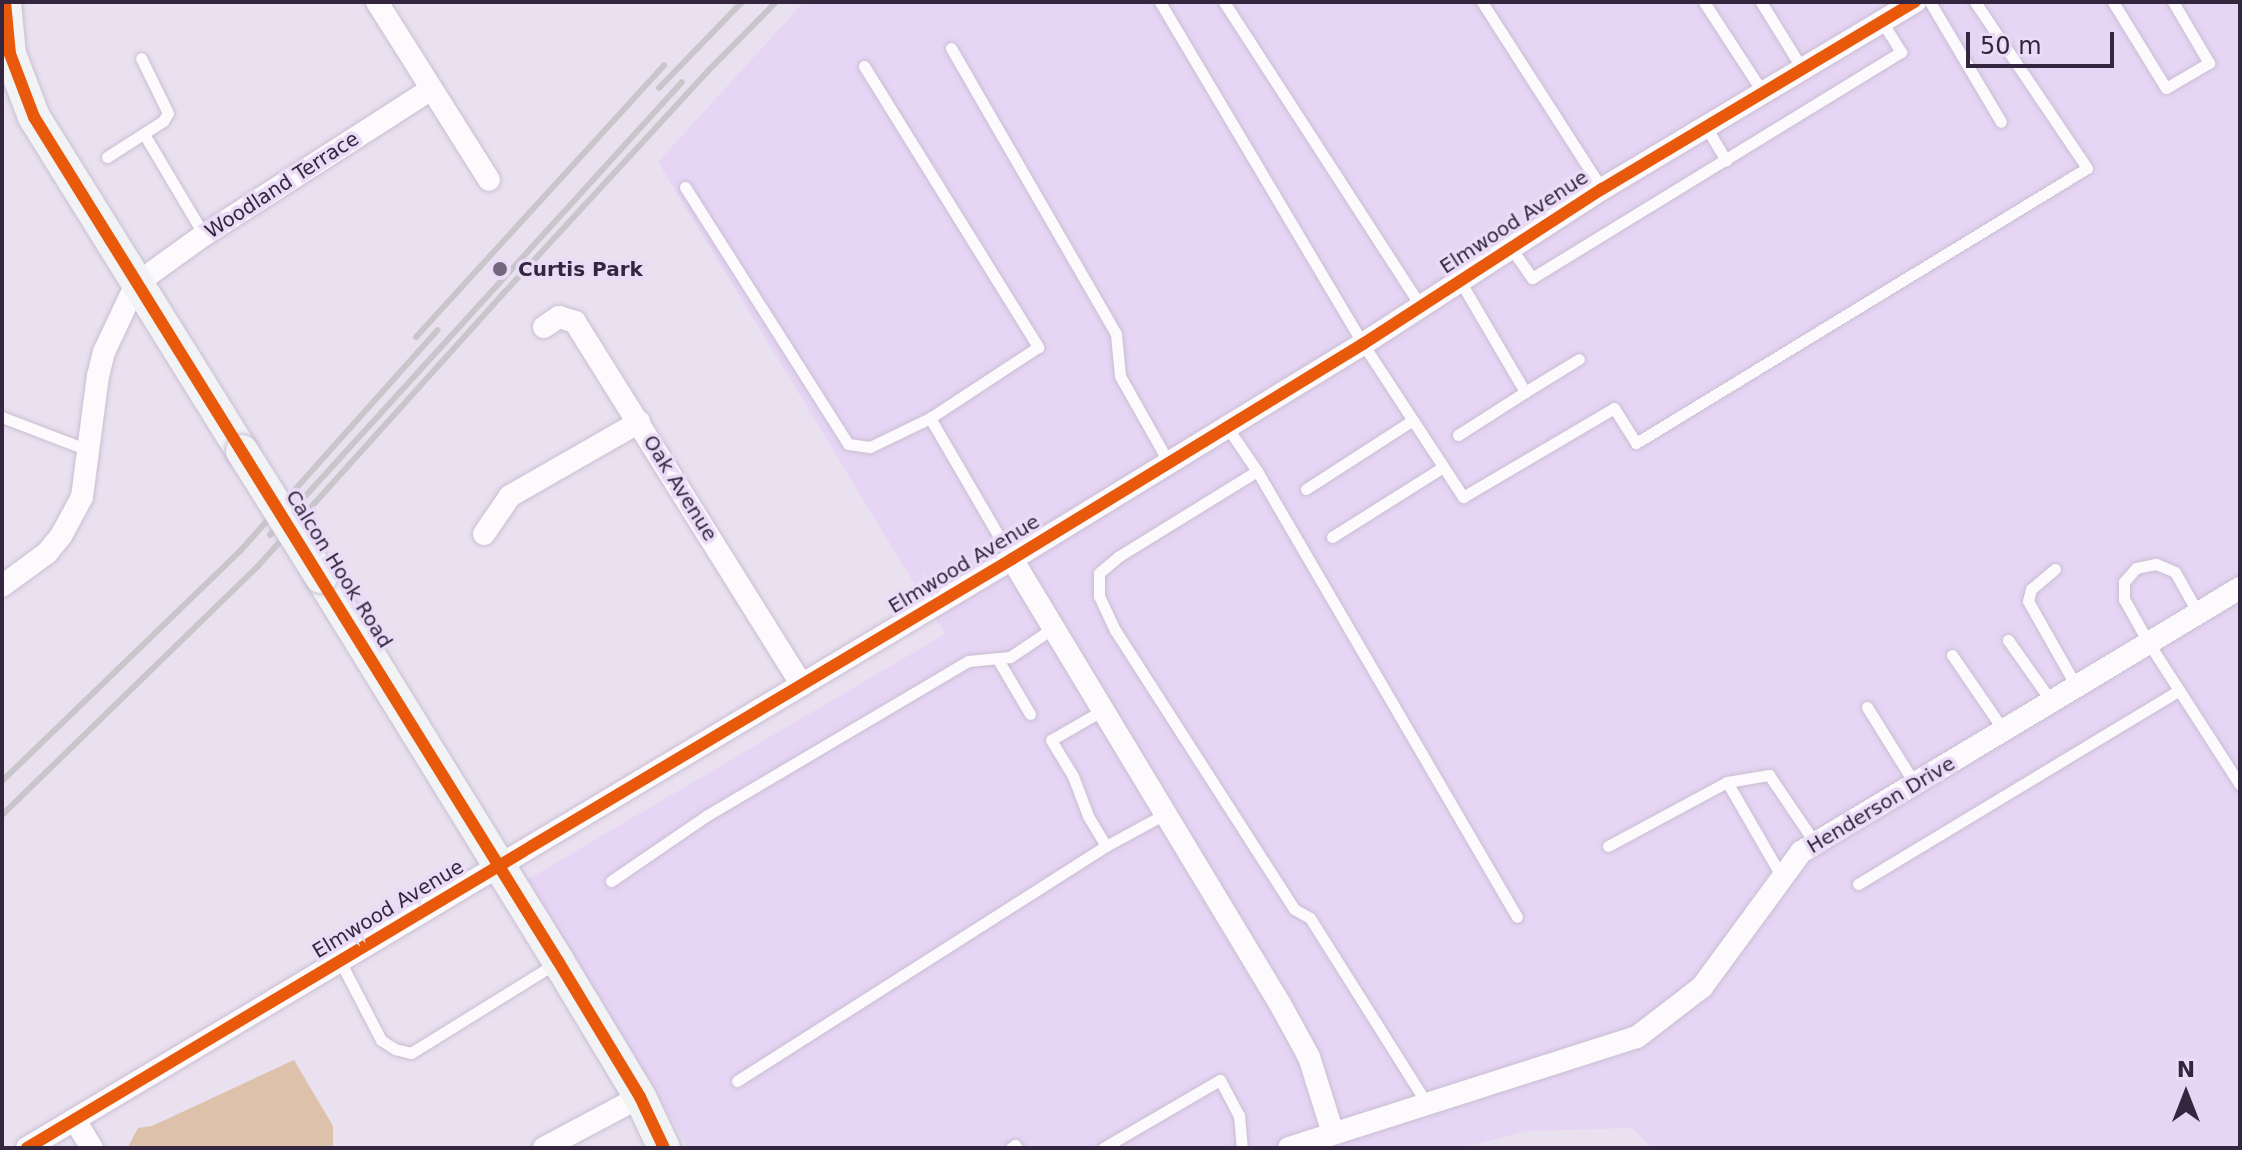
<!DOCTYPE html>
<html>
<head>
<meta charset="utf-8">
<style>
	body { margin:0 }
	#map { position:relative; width:2242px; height:1150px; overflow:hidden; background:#e9e1f0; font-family:"DejaVu Sans",sans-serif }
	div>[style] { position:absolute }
	.built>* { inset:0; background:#e6d5f4 }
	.green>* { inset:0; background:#dec1aa }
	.roads { filter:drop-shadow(0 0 2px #c9bed2) drop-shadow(0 0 2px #c9bed2) }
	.lane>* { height:11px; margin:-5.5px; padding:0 5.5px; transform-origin:5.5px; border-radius:5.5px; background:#fcfafd }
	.street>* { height:22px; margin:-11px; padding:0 11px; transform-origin:11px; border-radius:11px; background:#fcfafd }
	.secondary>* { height:32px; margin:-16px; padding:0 16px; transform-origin:16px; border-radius:16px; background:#f1f3f5 }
	.rail>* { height:6px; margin:-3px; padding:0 3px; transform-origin:3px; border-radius:3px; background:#c9c6cb }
	.bridges { filter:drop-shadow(0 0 2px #c9bed2) drop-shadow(0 0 2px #c9bed2) }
	.secondary-bridge>* { height:32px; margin:-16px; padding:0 16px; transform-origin:16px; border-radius:16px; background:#f1f3f5 }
	.cycleway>* { height:12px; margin:-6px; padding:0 6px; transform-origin:6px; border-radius:6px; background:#e8590c }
	.dots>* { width:22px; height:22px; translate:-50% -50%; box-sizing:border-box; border:4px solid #eadbf6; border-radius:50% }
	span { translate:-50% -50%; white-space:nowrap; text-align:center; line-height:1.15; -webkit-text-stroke:7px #eadbf6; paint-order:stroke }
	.street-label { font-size:20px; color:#34263f }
	.poi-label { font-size:20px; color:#34263f; font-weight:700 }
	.left { translate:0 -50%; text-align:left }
	.frame { position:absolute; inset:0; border:4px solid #34263f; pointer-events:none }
	.north { position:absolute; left:2146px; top:1054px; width:80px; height:80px; -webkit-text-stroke:6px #eadbf6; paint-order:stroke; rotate:0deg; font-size:22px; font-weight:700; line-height:32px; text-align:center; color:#34263f }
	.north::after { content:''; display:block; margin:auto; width:28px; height:36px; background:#34263f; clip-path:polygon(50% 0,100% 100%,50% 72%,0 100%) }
	.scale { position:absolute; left:1966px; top:32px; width:148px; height:36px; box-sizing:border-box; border:4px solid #34263f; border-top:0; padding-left:10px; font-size:24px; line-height:28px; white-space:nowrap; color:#34263f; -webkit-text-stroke:6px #eadbf6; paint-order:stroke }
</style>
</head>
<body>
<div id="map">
	<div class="built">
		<i style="clip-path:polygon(804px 2px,2240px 2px,2240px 1148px,1652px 1148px,1632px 1128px,1525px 1131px,1462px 1148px,689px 1148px,525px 881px,945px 634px,658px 162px)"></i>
	</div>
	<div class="green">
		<i style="clip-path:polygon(294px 1060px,333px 1126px,333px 1148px,128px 1147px,138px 1128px,152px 1126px)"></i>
	</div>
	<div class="roads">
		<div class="lane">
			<i style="left:1160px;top:2px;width:398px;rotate:59.3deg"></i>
			<i style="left:1363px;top:344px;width:183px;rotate:56.8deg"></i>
			<i style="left:1463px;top:497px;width:175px;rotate:-30.5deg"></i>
			<i style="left:1614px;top:408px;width:41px;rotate:57.8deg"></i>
			<i style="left:1636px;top:443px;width:528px;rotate:-31.37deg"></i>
			<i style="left:2087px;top:168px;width:200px;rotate:-124deg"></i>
			<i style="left:1224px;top:2px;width:362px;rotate:57.1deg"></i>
			<i style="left:1482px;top:2px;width:222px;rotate:57.3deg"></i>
			<i style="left:1704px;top:2px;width:108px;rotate:57deg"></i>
			<i style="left:1761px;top:2px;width:80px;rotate:58.3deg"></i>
			<i style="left:1930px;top:2px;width:139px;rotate:59.4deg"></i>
			<i style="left:2113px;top:2px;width:101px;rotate:58.4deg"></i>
			<i style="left:2166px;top:88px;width:50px;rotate:-30.2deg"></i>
			<i style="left:2209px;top:63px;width:71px;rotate:-120.5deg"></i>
			<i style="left:951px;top:48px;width:330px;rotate:60deg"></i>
			<i style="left:1116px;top:334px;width:42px;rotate:84.6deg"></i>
			<i style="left:1120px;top:376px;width:100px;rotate:60.6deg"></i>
			<i style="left:864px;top:66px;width:331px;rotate:58.2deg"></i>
			<i style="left:1038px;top:347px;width:129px;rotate:146.7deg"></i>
			<i style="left:930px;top:418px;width:163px;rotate:59.8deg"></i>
			<i style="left:1706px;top:127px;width:39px;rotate:59deg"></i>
			<i style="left:144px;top:134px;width:117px;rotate:59.3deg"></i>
			<i style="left:107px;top:157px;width:67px;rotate:-32.7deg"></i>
			<i style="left:163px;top:121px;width:9px;rotate:-58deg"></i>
			<i style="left:168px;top:113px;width:61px;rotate:-116.1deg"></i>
			<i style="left:685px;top:187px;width:304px;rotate:57.6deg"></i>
			<i style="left:848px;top:444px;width:22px;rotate:8deg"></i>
			<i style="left:870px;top:447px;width:67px;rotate:-25.8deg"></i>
			<i style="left:1511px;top:248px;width:37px;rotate:55deg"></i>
			<i style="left:1532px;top:278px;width:433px;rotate:-31.5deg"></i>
			<i style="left:1901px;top:52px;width:36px;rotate:-122deg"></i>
			<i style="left:1460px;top:281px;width:129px;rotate:59.6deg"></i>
			<i style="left:1525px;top:392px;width:63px;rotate:-31.4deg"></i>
			<i style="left:2px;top:417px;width:92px;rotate:21deg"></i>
			<i style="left:1227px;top:427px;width:53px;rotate:55.7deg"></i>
			<i style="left:1257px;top:471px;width:163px;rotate:148.3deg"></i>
			<i style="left:1118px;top:557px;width:25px;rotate:140deg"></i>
			<i style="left:1099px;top:573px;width:23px;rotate:90deg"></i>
			<i style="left:1099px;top:596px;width:38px;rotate:65deg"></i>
			<i style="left:1115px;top:630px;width:331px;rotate:57.3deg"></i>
			<i style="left:1294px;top:909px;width:18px;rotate:29deg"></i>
			<i style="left:1310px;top:918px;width:220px;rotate:57.8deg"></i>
			<i style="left:1458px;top:435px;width:80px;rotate:-32.7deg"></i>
			<i style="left:1257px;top:471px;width:516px;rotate:59.76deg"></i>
			<i style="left:1306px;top:489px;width:127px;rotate:-32.8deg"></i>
			<i style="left:1332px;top:537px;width:131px;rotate:-32.2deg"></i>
			<i style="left:2055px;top:569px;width:31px;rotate:140deg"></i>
			<i style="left:2031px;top:589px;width:12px;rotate:104deg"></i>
			<i style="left:2028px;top:601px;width:98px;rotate:60.5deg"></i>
			<i style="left:2198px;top:613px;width:47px;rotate:-119.3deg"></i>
			<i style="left:2175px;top:572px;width:21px;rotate:-157deg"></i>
			<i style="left:2156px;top:564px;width:20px;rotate:169deg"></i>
			<i style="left:2136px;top:568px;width:18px;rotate:131deg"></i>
			<i style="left:2124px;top:582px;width:17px;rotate:90deg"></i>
			<i style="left:2124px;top:599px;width:49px;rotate:60.8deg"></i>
			<i style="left:2148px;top:642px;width:170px;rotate:57.2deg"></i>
			<i style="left:2008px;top:640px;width:75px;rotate:54.8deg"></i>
			<i style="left:1952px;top:655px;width:92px;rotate:55.6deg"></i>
			<i style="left:997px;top:658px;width:65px;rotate:59.5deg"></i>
			<i style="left:1867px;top:707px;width:91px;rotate:58.1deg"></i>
			<i style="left:1103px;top:710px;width:60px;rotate:150deg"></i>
			<i style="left:1051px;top:740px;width:42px;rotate:58.6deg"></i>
			<i style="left:1073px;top:776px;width:43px;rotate:69.4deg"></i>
			<i style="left:1088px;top:816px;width:35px;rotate:59deg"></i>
			<i style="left:1727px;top:782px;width:43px;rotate:-9.5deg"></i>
			<i style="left:1769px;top:775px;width:82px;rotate:55.9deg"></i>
			<i style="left:1608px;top:846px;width:135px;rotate:-28.3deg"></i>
			<i style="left:1727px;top:782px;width:112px;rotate:60deg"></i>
			<i style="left:611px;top:881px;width:115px;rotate:-34.4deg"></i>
			<i style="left:706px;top:816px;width:304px;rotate:-30.6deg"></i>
			<i style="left:968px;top:661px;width:42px;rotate:-5.4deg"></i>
			<i style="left:1010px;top:657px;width:52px;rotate:-34deg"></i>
			<i style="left:1858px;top:884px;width:375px;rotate:-31.1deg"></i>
			<i style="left:341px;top:963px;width:87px;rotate:62.5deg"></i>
			<i style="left:381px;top:1040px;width:17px;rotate:33deg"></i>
			<i style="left:395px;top:1049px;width:16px;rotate:14deg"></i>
			<i style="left:411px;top:1053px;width:171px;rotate:-31.8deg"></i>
			<i style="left:737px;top:1081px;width:437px;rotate:-32.5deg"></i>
			<i style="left:1106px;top:846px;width:67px;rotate:-28.5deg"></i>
			<i style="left:1011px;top:1148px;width:5px;rotate:-37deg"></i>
			<i style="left:1015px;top:1145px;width:4px;rotate:56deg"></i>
			<i style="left:1103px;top:1148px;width:135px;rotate:-30.2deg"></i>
			<i style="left:1220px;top:1080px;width:40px;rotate:62deg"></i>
			<i style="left:1239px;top:1115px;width:33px;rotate:85deg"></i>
		</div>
		<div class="street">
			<i style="left:377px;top:2px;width:210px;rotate:57.8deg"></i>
			<i style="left:544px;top:327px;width:18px;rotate:-34deg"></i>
			<i style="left:559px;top:317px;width:17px;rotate:17deg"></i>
			<i style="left:575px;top:322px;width:428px;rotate:58deg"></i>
			<i style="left:484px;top:534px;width:46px;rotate:-55.6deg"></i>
			<i style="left:510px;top:496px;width:149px;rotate:-29.8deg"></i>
			<i style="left:1012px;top:559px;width:519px;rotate:58.94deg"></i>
			<i style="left:1280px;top:1004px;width:60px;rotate:61.3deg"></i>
			<i style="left:1309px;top:1057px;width:80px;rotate:72.5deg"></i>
			<i style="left:2px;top:586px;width:56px;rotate:-36.3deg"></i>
			<i style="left:47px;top:553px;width:22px;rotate:-51deg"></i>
			<i style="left:61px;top:536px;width:44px;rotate:-61.7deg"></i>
			<i style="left:82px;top:497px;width:122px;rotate:-82.5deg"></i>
			<i style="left:98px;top:376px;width:25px;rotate:-76deg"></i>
			<i style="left:104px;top:352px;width:75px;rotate:-64.8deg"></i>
			<i style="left:136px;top:284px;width:84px;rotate:-35.8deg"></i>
			<i style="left:204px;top:235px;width:269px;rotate:-32.7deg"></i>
			<i style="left:75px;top:1120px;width:33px;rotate:59deg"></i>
			<i style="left:27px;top:1148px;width:1148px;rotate:-30.88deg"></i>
			<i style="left:1012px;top:559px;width:412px;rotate:-31.5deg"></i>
			<i style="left:1363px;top:344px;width:285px;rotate:-33deg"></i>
			<i style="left:1602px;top:189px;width:365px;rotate:-30.9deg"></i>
			<i style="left:544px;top:1148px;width:109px;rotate:-28deg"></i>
			<i style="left:1289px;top:1148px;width:365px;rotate:-17.7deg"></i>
			<i style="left:1637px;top:1037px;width:82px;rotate:-37.6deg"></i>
			<i style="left:1702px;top:987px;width:167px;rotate:-53.7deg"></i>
			<i style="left:1801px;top:852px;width:512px;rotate:-31.02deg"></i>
		</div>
		<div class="secondary">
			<i style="left:5px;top:2px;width:52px;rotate:84.5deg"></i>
			<i style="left:10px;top:54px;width:67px;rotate:69.1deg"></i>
			<i style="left:34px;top:117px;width:393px;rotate:58.1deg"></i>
			<i style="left:321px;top:577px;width:451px;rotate:58.3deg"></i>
			<i style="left:558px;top:961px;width:159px;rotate:58.9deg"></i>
			<i style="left:640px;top:1097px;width:56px;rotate:64.8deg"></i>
		</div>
	</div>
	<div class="rail">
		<i style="left:659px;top:88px;width:120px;rotate:-46deg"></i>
		<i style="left:416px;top:337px;width:368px;rotate:-47.6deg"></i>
		<i style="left:270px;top:535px;width:612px;rotate:-47.71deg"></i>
		<i style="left:2px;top:781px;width:332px;rotate:-44deg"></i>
		<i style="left:241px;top:550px;width:295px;rotate:-48.2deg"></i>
		<i style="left:2px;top:815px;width:357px;rotate:-44.2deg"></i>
		<i style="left:258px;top:566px;width:365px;rotate:-48deg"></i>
		<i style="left:502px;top:295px;width:303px;rotate:-47.4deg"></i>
		<i style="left:707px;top:72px;width:98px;rotate:-45.4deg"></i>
	</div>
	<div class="bridges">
		<div class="secondary-bridge">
			<i style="left:242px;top:451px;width:149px;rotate:57.9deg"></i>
		</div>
	</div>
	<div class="cycleway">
		<i style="left:5px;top:2px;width:52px;rotate:84.5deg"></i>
		<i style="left:10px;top:54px;width:67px;rotate:69.1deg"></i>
		<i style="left:34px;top:117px;width:993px;rotate:58.17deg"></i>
		<i style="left:558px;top:961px;width:159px;rotate:58.9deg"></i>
		<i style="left:640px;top:1097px;width:56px;rotate:64.8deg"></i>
		<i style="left:27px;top:1148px;width:1148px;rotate:-30.88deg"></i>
		<i style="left:1012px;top:559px;width:412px;rotate:-31.5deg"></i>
		<i style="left:1363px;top:344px;width:285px;rotate:-33deg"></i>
		<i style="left:1602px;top:189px;width:365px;rotate:-30.9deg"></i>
	</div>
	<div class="dots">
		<i style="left:500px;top:269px;background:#73677d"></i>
	</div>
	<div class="street-label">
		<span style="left:282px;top:185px;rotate:-33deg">Woodland Terrace</span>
		<span style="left:1514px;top:222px;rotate:-33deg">Elmwood Avenue</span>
		<span style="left:680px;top:488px;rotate:58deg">Oak Avenue</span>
		<span style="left:964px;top:564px;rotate:-31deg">Elmwood Avenue</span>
		<span style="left:339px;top:569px;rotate:58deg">Calcon Hook Road</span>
		<span style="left:1881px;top:805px;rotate:-31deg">Henderson Drive</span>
		<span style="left:388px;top:909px;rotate:-31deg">Elmwood Avenue</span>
	</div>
	<div class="poi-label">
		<span class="left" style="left:518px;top:269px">Curtis Park</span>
	</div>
	<div class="frame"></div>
	<div class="north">N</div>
	<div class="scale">50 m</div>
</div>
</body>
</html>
